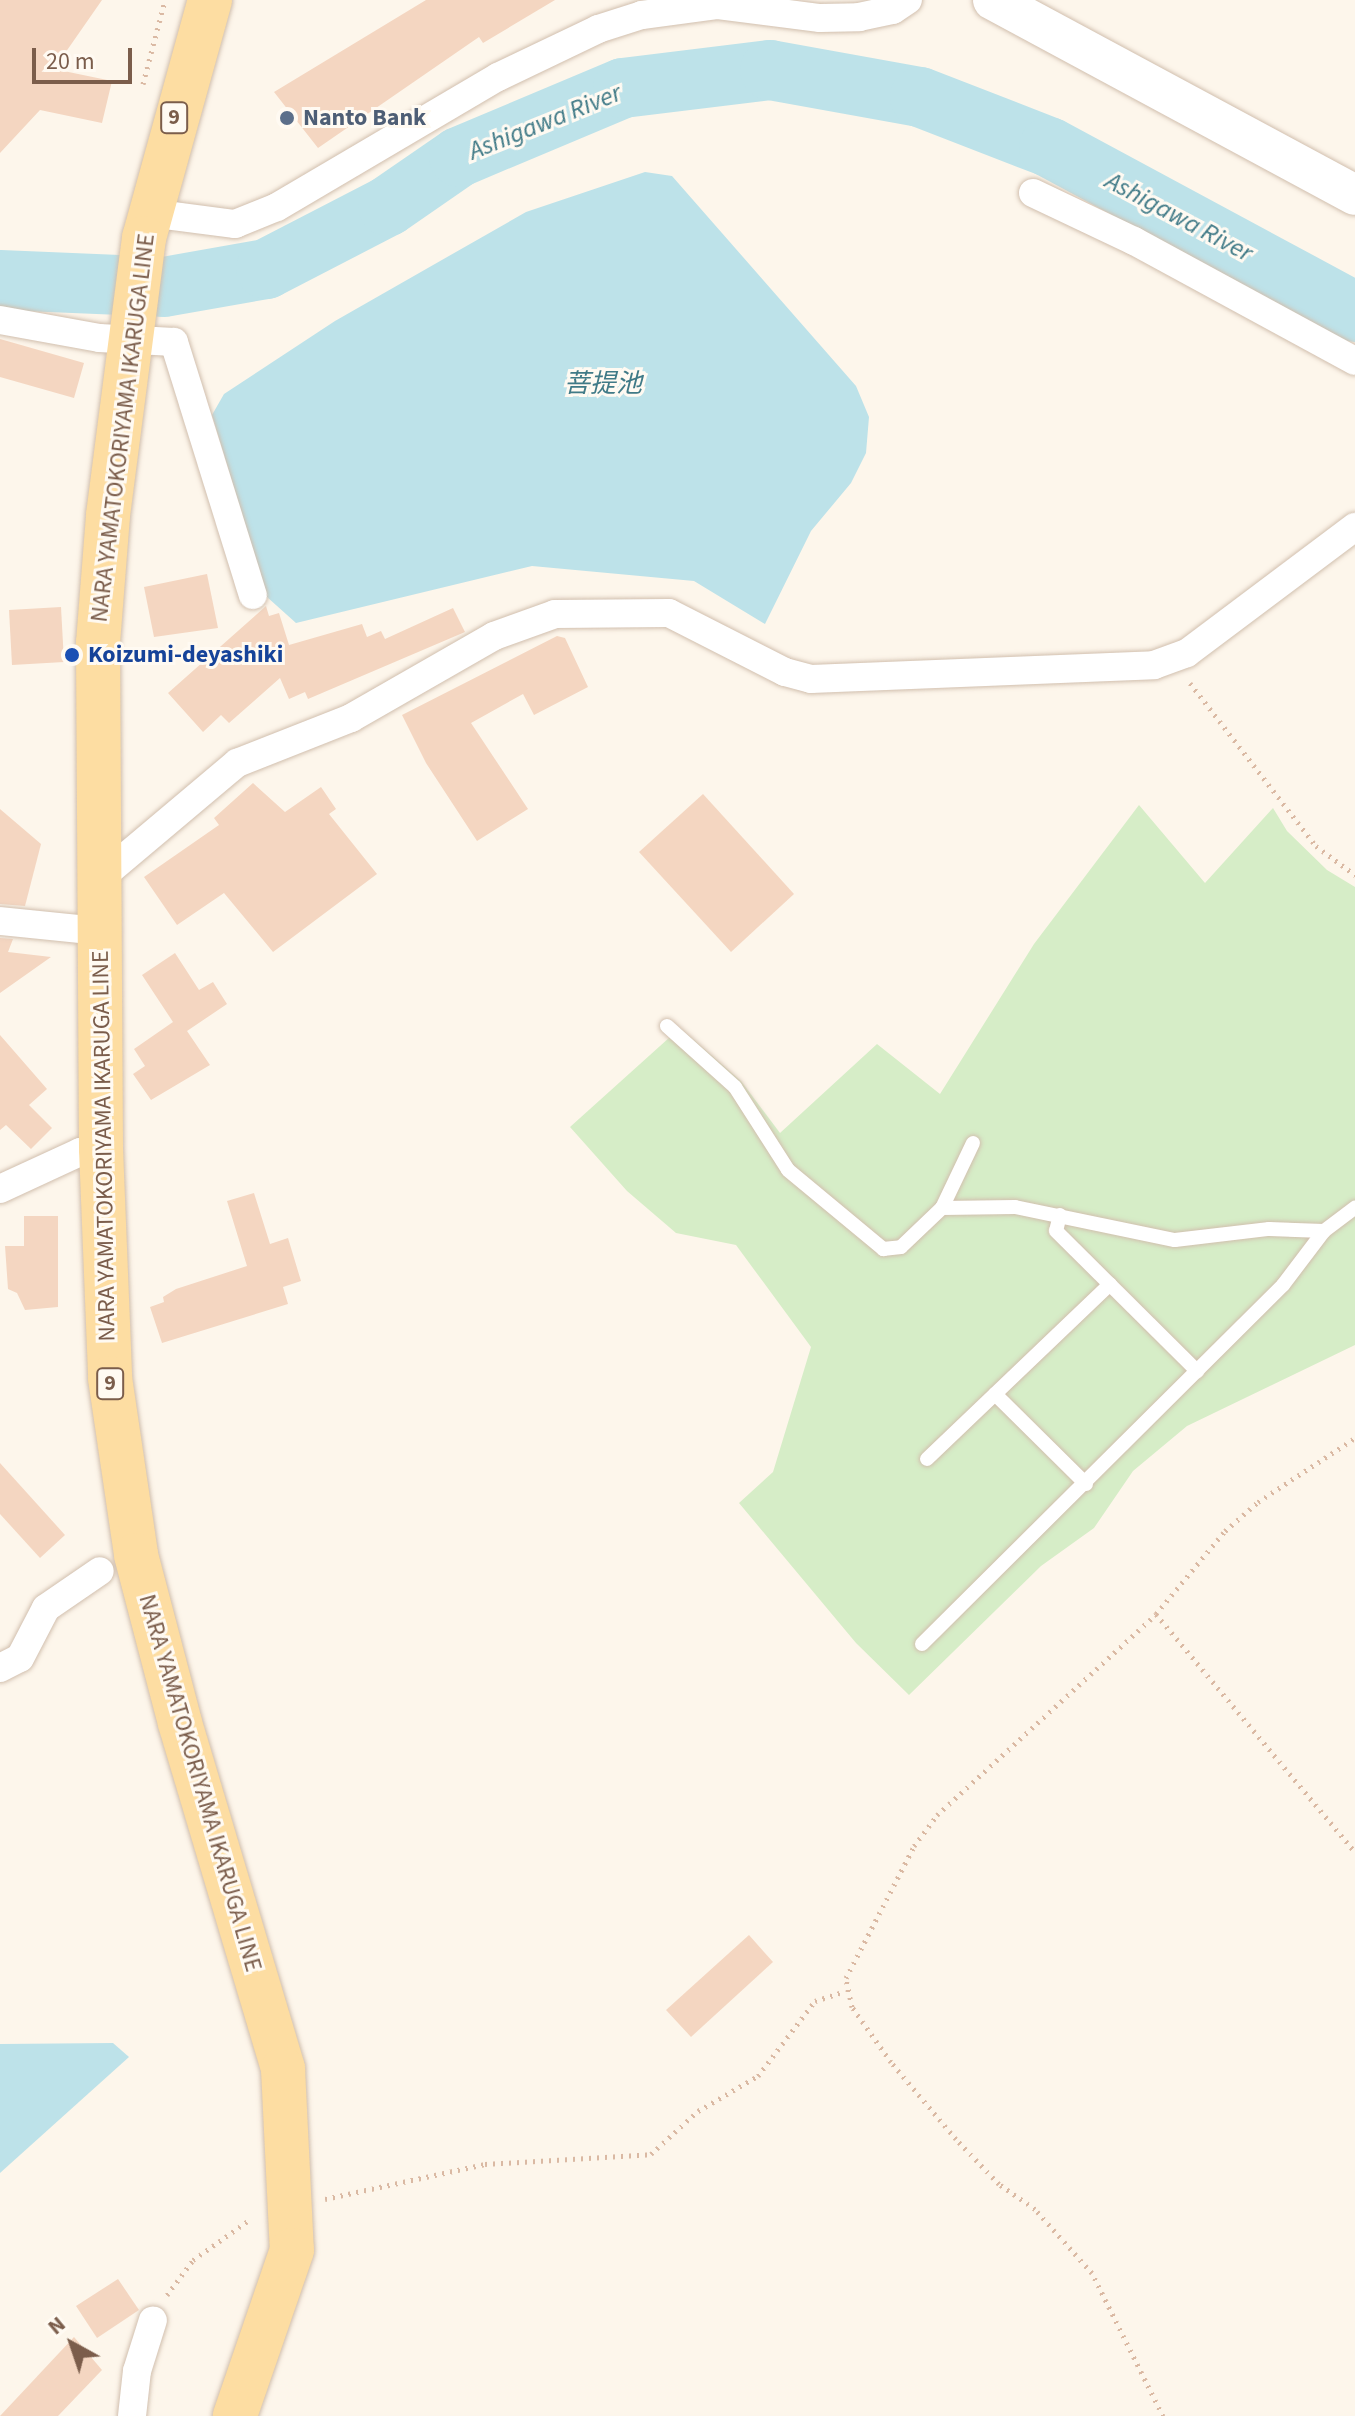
<!DOCTYPE html>
<html>
<head>
<meta charset="utf-8">
<style>
	body { margin:0 }
	#map { position:relative; width:1355px; height:2416px; overflow:hidden; background:#fdf6eb; font-family:"Source Sans 3","Noto Sans JP",sans-serif }
	div>[style] { position:absolute }
	.green>* { inset:0; background:#d6edc7 }
	.water>* { inset:0; background:#bde2e9 }
	.river>* { height:60px; margin:-30px; padding:0 30px; transform-origin:30px; border-radius:30px; background:#bde2e9 }
	.building>* { inset:0; background:#f4d6c1 }
	.path>* { height:5px; margin-top:-2.5px; transform-origin:0; background:repeating-linear-gradient(90deg,#dab9a3 0 2px,transparent 0 8px) }
	.roads { filter:drop-shadow(0 0 2px #d1bfae) drop-shadow(0 0 2px #d1bfae) }
	.lane>* { height:14px; margin:-7px; padding:0 7px; transform-origin:7px; border-radius:7px; background:#fff }
	.street>* { height:28px; margin:-14px; padding:0 14px; transform-origin:14px; border-radius:14px; background:#fff }
	.secondary>* { height:40px; margin:-20px; padding:0 20px; transform-origin:20px; border-radius:20px; background:#fff }
	.primary>* { height:44px; margin:-22px; padding:0 22px; transform-origin:22px; border-radius:22px; background:#fddda2 }
	.dots>* { width:22px; height:22px; translate:-50% -50%; box-sizing:border-box; border:4px solid #fffaf2; border-radius:50% }
	span { translate:-50% -50%; white-space:nowrap; text-align:center; line-height:1.15; -webkit-text-stroke:6px #fffaf2; paint-order:stroke }
	.shield-label span { padding:2px 6px; background:#fffaf2; border:2px solid; border-radius:6px; -webkit-text-stroke-width:0 }
	.shield-label { font-size:22px; color:#7b5d4b; font-weight:700 }
	.service-label { font-size:24px; color:#4e5e75; font-weight:700 }
	.left { translate:0 -50%; text-align:left }
	.street-label { font-size:24px; color:#7b5d4b }
	.transit-label { font-size:24px; color:#164399; font-weight:700 }
	.water-label { font-size:26px; color:#407a87; font-style:italic }
	.north { position:absolute; left:32px; top:2304px; width:80px; height:80px; -webkit-text-stroke:6px #fffaf2; paint-order:stroke; rotate:320deg; font-size:22px; font-weight:700; line-height:32px; text-align:center; color:#7b5d4b }
	.north::after { content:''; display:block; margin:auto; width:28px; height:36px; background:#7b5d4b; clip-path:polygon(50% 0,100% 100%,50% 72%,0 100%) }
	.scale { position:absolute; left:32px; top:48px; width:100px; height:36px; box-sizing:border-box; border:4px solid #7b5d4b; border-top:0; padding-left:10px; font-size:24px; line-height:28px; white-space:nowrap; color:#7b5d4b; -webkit-text-stroke:6px #fffaf2; paint-order:stroke }
</style>
</head>
<body>
<div id="map">
	<div class="green">
		<i style="clip-path:polygon(1139px 805px,1205px 883px,1273px 808px,1287px 831px,1327px 870px,1355px 887px,1355px 1345px,1187px 1426px,1133px 1471px,1094px 1528px,1041px 1566px,909px 1695px,856px 1643px,739px 1503px,773px 1472px,811px 1347px,736px 1245px,676px 1233px,627px 1191px,570px 1127px,680px 1028px,741px 1081px,780px 1133px,877px 1044px,940px 1094px,1034px 944px)"></i>
	</div>
	<div class="water">
		<i style="clip-path:polygon(645px 172px,672px 176px,856px 386px,869px 417px,866px 453px,851px 483px,811px 531px,765px 624px,694px 581px,532px 566px,296px 623px,267px 597px,212px 415px,224px 394px,335px 321px,526px 212px)"></i>
		<i style="clip-path:polygon(113px 2043px,129px 2057px,0 2173px,0 2044px)"></i>
	</div>
	<div class="river">
		<i style="left:0;top:280px;width:164px;rotate:2.4deg"></i>
		<i style="left:164px;top:287px;width:104px;rotate:-10deg"></i>
		<i style="left:266px;top:269px;width:137px;rotate:-27.3deg"></i>
		<i style="left:388px;top:206px;width:86px;rotate:-34.6deg"></i>
		<i style="left:459px;top:157px;width:178px;rotate:-22.8deg"></i>
		<i style="left:623px;top:88px;width:148px;rotate:-7deg"></i>
		<i style="left:770px;top:70px;width:152px;rotate:10.2deg"></i>
		<i style="left:920px;top:97px;width:138px;rotate:21.2deg"></i>
		<i style="left:1049px;top:147px;width:348px;rotate:28.3deg"></i>
	</div>
	<div class="building">
		<i style="clip-path:polygon(0 0,102px 0,54px 69px,112px 81px,102px 123px,40px 110px,0 153px)"></i>
		<i style="clip-path:polygon(426px 0,555px 0,483px 43px,479px 37px,318px 148px,274px 92px)"></i>
		<i style="clip-path:polygon(0 339px,84px 363px,74px 398px,0 377px)"></i>
		<i style="clip-path:polygon(207px 574px,218px 628px,154px 637px,144px 587px)"></i>
		<i style="clip-path:polygon(266px 606px,269px 616px,279px 613px,289px 645px,362px 624px,367px 637px,381px 631px,385px 639px,453px 608px,465px 632px,308px 699px,305px 692px,289px 699px,280px 678px,229px 723px,221px 715px,203px 732px,168px 693px)"></i>
		<i style="clip-path:polygon(61px 607px,64px 662px,12px 665px,9px 610px)"></i>
		<i style="clip-path:polygon(557px 636px,565px 638px,588px 687px,534px 715px,523px 694px,471px 723px,528px 809px,477px 841px,426px 763px,402px 715px)"></i>
		<i style="clip-path:polygon(253px 783px,285px 812px,321px 787px,336px 809px,329px 814px,377px 874px,273px 952px,224px 893px,177px 925px,144px 877px,219px 825px,214px 818px)"></i>
		<i style="clip-path:polygon(703px 794px,794px 894px,731px 952px,639px 852px)"></i>
		<i style="clip-path:polygon(0 809px,41px 844px,25px 906px,0 904px)"></i>
		<i style="clip-path:polygon(0 938px,13px 939px,8px 952px,51px 957px,0 993px)"></i>
		<i style="clip-path:polygon(175px 953px,199px 990px,213px 982px,227px 1004px,187px 1031px,210px 1065px,151px 1100px,133px 1074px,145px 1066px,134px 1049px,173px 1022px,142px 975px)"></i>
		<i style="clip-path:polygon(0 1035px,47px 1089px,29px 1105px,52px 1128px,31px 1149px,6px 1125px,0 1130px)"></i>
		<i style="clip-path:polygon(254px 1193px,270px 1244px,288px 1238px,301px 1281px,283px 1287px,288px 1304px,162px 1343px,150px 1307px,164px 1302px,163px 1297px,176px 1289px,247px 1266px,227px 1201px)"></i>
		<i style="clip-path:polygon(24px 1216px,58px 1216px,58px 1307px,25px 1310px,17px 1293px,8px 1289px,5px 1246px,24px 1246px)"></i>
		<i style="clip-path:polygon(0 1463px,65px 1535px,40px 1558px,0 1514px)"></i>
		<i style="clip-path:polygon(749px 1935px,773px 1962px,691px 2037px,666px 2010px)"></i>
		<i style="clip-path:polygon(118px 2279px,139px 2310px,97px 2338px,76px 2306px)"></i>
		<i style="clip-path:polygon(74px 2337px,102px 2370px,58px 2416px,0 2416px)"></i>
	</div>
	<div class="path">
		<i style="left:143px;top:84px;width:87px;rotate:-75.3deg"></i>
		<i style="left:1190px;top:683px;width:206px;rotate:52.3deg"></i>
		<i style="left:1316px;top:846px;width:49px;rotate:36.6deg"></i>
		<i style="left:1156px;top:1614px;width:310px;rotate:50.1deg"></i>
		<i style="left:325px;top:2199px;width:164px;rotate:-12.3deg"></i>
		<i style="left:485px;top:2164px;width:166px;rotate:-3.4deg"></i>
		<i style="left:651px;top:2154px;width:64px;rotate:-42.5deg"></i>
		<i style="left:698px;top:2111px;width:69px;rotate:-30.3deg"></i>
		<i style="left:758px;top:2076px;width:94px;rotate:-52.8deg"></i>
		<i style="left:815px;top:2001px;width:32px;rotate:-18deg"></i>
		<i style="left:167px;top:2295px;width:44px;rotate:-53.4deg"></i>
		<i style="left:193px;top:2260px;width:69px;rotate:-35.5deg"></i>
		<i style="left:1163px;top:2416px;width:160px;rotate:-116.4deg"></i>
		<i style="left:1092px;top:2273px;width:86px;rotate:-131.7deg"></i>
		<i style="left:1035px;top:2209px;width:44px;rotate:-145.2deg"></i>
		<i style="left:999px;top:2184px;width:62px;rotate:-133.7deg"></i>
		<i style="left:956px;top:2139px;width:101px;rotate:-130.2deg"></i>
		<i style="left:891px;top:2062px;width:67px;rotate:-125.3deg"></i>
		<i style="left:852px;top:2007px;width:30px;rotate:-102deg"></i>
		<i style="left:846px;top:1978px;width:148px;rotate:-62.7deg"></i>
		<i style="left:914px;top:1846px;width:39px;rotate:-53deg"></i>
		<i style="left:937px;top:1815px;width:297px;rotate:-42.5deg"></i>
		<i style="left:1156px;top:1614px;width:108px;rotate:-50.3deg"></i>
		<i style="left:1225px;top:1531px;width:44px;rotate:-41.3deg"></i>
		<i style="left:1258px;top:1502px;width:116px;rotate:-33.4deg"></i>
	</div>
	<div class="roads">
		<div class="lane">
			<i style="left:667px;top:1026px;width:91px;rotate:41.9deg"></i>
			<i style="left:735px;top:1087px;width:98px;rotate:57.4deg"></i>
			<i style="left:788px;top:1170px;width:124px;rotate:39.7deg"></i>
			<i style="left:883px;top:1249px;width:18px;rotate:-6deg"></i>
			<i style="left:901px;top:1247px;width:57px;rotate:-43.6deg"></i>
			<i style="left:942px;top:1208px;width:73px;rotate:-0.8deg"></i>
			<i style="left:1015px;top:1207px;width:163px;rotate:11.7deg"></i>
			<i style="left:1175px;top:1240px;width:95px;rotate:-6.7deg"></i>
			<i style="left:1269px;top:1229px;width:55px;rotate:2.1deg"></i>
			<i style="left:942px;top:1208px;width:72px;rotate:-64.5deg"></i>
			<i style="left:1060px;top:1215px;width:16px;rotate:104deg"></i>
			<i style="left:1056px;top:1231px;width:199px;rotate:44.8deg"></i>
			<i style="left:995px;top:1394px;width:128px;rotate:44.7deg"></i>
			<i style="left:927px;top:1459px;width:253px;rotate:-43.7deg"></i>
			<i style="left:922px;top:1644px;width:509px;rotate:-44.84deg"></i>
			<i style="left:1283px;top:1285px;width:68px;rotate:-52.8deg"></i>
			<i style="left:1324px;top:1231px;width:39px;rotate:-37deg"></i>
		</div>
		<div class="street">
			<i style="left:1033px;top:193px;width:112px;rotate:25.4deg"></i>
			<i style="left:1134px;top:241px;width:251px;rotate:28.5deg"></i>
			<i style="left:150px;top:213px;width:86px;rotate:7.4deg"></i>
			<i style="left:235px;top:224px;width:45px;rotate:-22deg"></i>
			<i style="left:277px;top:207px;width:256px;rotate:-30.5deg"></i>
			<i style="left:498px;top:77px;width:111px;rotate:-25.6deg"></i>
			<i style="left:598px;top:29px;width:46px;rotate:-17.7deg"></i>
			<i style="left:642px;top:15px;width:77px;rotate:-7.5deg"></i>
			<i style="left:718px;top:5px;width:103px;rotate:7.3deg"></i>
			<i style="left:820px;top:18px;width:39px;rotate:-1deg"></i>
			<i style="left:859px;top:17px;width:35px;rotate:-12deg"></i>
			<i style="left:893px;top:10px;width:18px;rotate:-34deg"></i>
			<i style="left:0;top:320px;width:101px;rotate:10.3deg"></i>
			<i style="left:99px;top:338px;width:75px;rotate:3.1deg"></i>
			<i style="left:174px;top:342px;width:265px;rotate:72.7deg"></i>
			<i style="left:98px;top:880px;width:182px;rotate:-40.1deg"></i>
			<i style="left:237px;top:763px;width:123px;rotate:-21.5deg"></i>
			<i style="left:351px;top:718px;width:165px;rotate:-29.8deg"></i>
			<i style="left:494px;top:636px;width:65px;rotate:-19.8deg"></i>
			<i style="left:555px;top:614px;width:114px;rotate:-0.5deg"></i>
			<i style="left:669px;top:613px;width:130px;rotate:27deg"></i>
			<i style="left:785px;top:672px;width:27px;rotate:15deg"></i>
			<i style="left:811px;top:679px;width:343px;rotate:-2.3deg"></i>
			<i style="left:1154px;top:665px;width:35px;rotate:-20deg"></i>
			<i style="left:1187px;top:653px;width:210px;rotate:-36.9deg"></i>
			<i style="left:0;top:921px;width:99px;rotate:5.8deg"></i>
			<i style="left:0;top:1189px;width:88px;rotate:-24.8deg"></i>
			<i style="left:80px;top:1152px;width:21px;rotate:-8deg"></i>
			<i style="left:0;top:1668px;width:22px;rotate:-27deg"></i>
			<i style="left:20px;top:1658px;width:56px;rotate:-62.5deg"></i>
			<i style="left:46px;top:1608px;width:65px;rotate:-34.4deg"></i>
			<i style="left:132px;top:2416px;width:45px;rotate:-83.7deg"></i>
			<i style="left:137px;top:2371px;width:53px;rotate:-72.6deg"></i>
		</div>
		<div class="secondary">
			<i style="left:993px;top:0;width:411px;rotate:28.3deg"></i>
		</div>
		<div class="primary">
			<i style="left:210px;top:0;width:247px;rotate:105.5deg"></i>
			<i style="left:144px;top:238px;width:280px;rotate:97.4deg"></i>
			<i style="left:108px;top:516px;width:127px;rotate:94.5deg"></i>
			<i style="left:98px;top:643px;width:506px;rotate:89.66deg"></i>
			<i style="left:101px;top:1149px;width:229px;rotate:87.7deg"></i>
			<i style="left:110px;top:1378px;width:179px;rotate:81.6deg"></i>
			<i style="left:136px;top:1555px;width:174px;rotate:75.3deg"></i>
			<i style="left:180px;top:1723px;width:361px;rotate:73.4deg"></i>
			<i style="left:283px;top:2069px;width:181px;rotate:87.2deg"></i>
			<i style="left:292px;top:2250px;width:176px;rotate:109deg"></i>
		</div>
	</div>
	<div class="dots">
		<i style="left:287px;top:118px;background:#5c6f8a"></i>
		<i style="left:72px;top:655px;background:#1a4fb4"></i>
	</div>
	<div class="shield-label">
		<span style="left:174px;top:118px">9</span>
		<span style="left:110px;top:1384px">9</span>
	</div>
	<div class="service-label">
		<span class="left" style="left:303px;top:118px">Nanto Bank</span>
	</div>
	<div class="street-label">
		<span style="left:123px;top:428px;rotate:-83deg">NARA YAMATOKORIYAMA IKARUGA LINE</span>
		<span style="left:104px;top:1146px;rotate:-91deg">NARA YAMATOKORIYAMA IKARUGA LINE</span>
		<span style="left:200px;top:1783px;rotate:74deg">NARA YAMATOKORIYAMA IKARUGA LINE</span>
	</div>
	<div class="transit-label">
		<span class="left" style="left:88px;top:655px">Koizumi-deyashiki</span>
	</div>
	<div class="water-label">
		<span style="left:545px;top:122px;rotate:-22deg">Ashigawa River</span>
		<span style="left:1179px;top:217px;rotate:28deg">Ashigawa River</span>
		<span style="left:603px;top:384px">菩提池</span>
	</div>
	<div class="north">N</div>
	<div class="scale">20 m</div>
</div>
</body>
</html>
